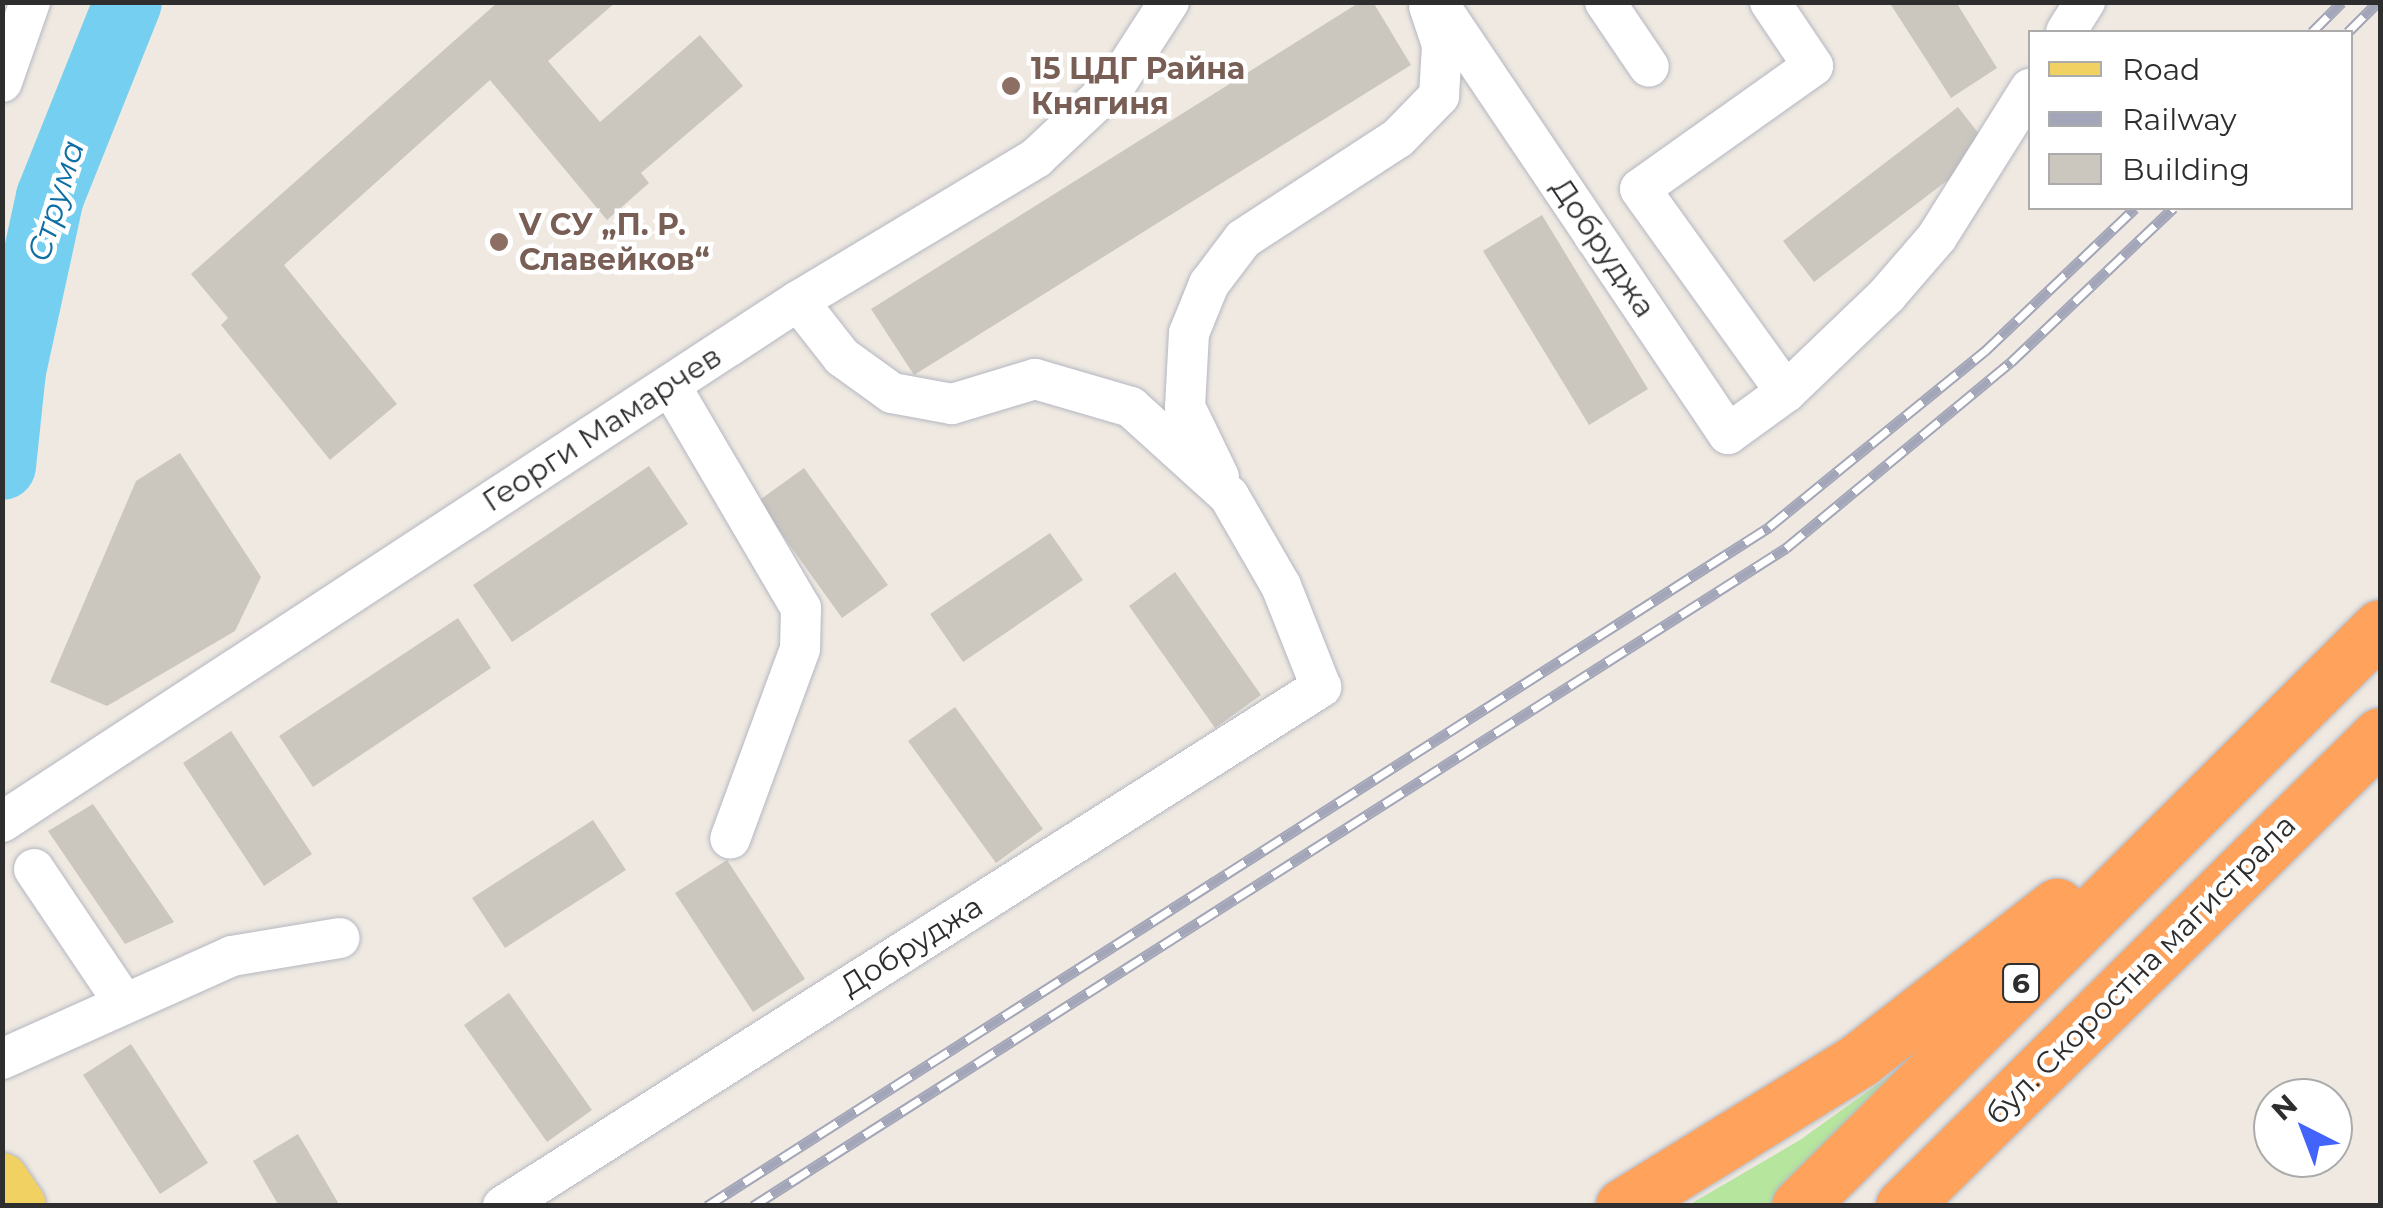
<!DOCTYPE html>
<html>
<head>
<meta charset="utf-8">
<style>
	body { margin:0 }
	#map { position:relative; width:2383px; height:1208px; overflow:hidden; background:#efe9e1; font-family:Montserrat,sans-serif }
	div>[style] { position:absolute }
	.green>* { inset:0; background:#b6e59e }
	.river>* { height:68px; margin:-34px; padding:0 34px; transform-origin:34px; border-radius:34px; background:#75cff0 }
	.building>* { inset:0; background:#cbc7bf }
	.roads { filter:drop-shadow(0 0 2px #b4b7c1) drop-shadow(0 0 2px #b4b7c1) }
	.minor>* { height:40px; margin:-20px; padding:0 20px; transform-origin:20px; border-radius:20px; background:#fff }
	.major>* { height:52px; margin:-26px; padding:0 26px; transform-origin:26px; border-radius:26px; background:#f2d163 }
	.highway>* { height:55px; margin:-27.5px; padding:0 27.5px; transform-origin:27.5px; border-radius:27.5px; background:#ffa35c }
	.rail>* { height:11px; margin-top:-5.5px; transform-origin:0; background:repeating-linear-gradient(90deg,#fff 0 22px,#a3a6b8 0 44px); box-sizing:border-box; border-block:2px solid #a3a6b8 }
	.dots>* { width:28px; height:28px; translate:-50% -50%; box-sizing:border-box; border:5px solid #fff; border-radius:50% }
	span { translate:-50% -50%; white-space:nowrap; text-align:center; line-height:1.15; -webkit-text-stroke:9px #fff; paint-order:stroke }
	.shield-label span { padding:2px 8px; background:#fff; border:2px solid; border-radius:8px; -webkit-text-stroke-width:0 }
	.shield-label { font-size:28px; color:#2e2e2e; font-weight:700 }
	.education-label { font-size:30px; color:#785e54; font-weight:700 }
	.left { translate:0 -50%; text-align:left }
	.street-label { font-size:30px; color:#2e2e2e }
	.water-label { font-size:32px; color:#0d6fa3; font-style:italic }
	.frame { position:absolute; inset:0; border:5px solid #2e2e2e; pointer-events:none }
	.legend { position:absolute; left:2028px; top:30px; width:325px; height:180px; box-sizing:border-box; background:#fff; border:2px solid #ababab; margin:0; padding:12px 18px; list-style:none; font-size:30px; color:#2e2e2e }
	.legend li { display:flex; align-items:center; gap:20px; height:50px }
	.legend b { width:50px; border:2px solid #ababab }
	.north { position:absolute; left:2253px; top:1078px; width:100px; height:100px; box-sizing:border-box; background:#fff; border:2px solid #ababab; border-radius:50%; rotate:318deg; font-size:28px; font-weight:700; line-height:40px; text-align:center; color:#2e2e2e }
	.north::after { content:''; display:block; margin:auto; width:35px; height:45px; background:#4264fb; clip-path:polygon(50% 0,100% 100%,50% 72%,0 100%) }
</style>
</head>
<body>
<div id="map">
	<div class="green">
		<i style="clip-path:polygon(1921px 1053px,1773px 1205px,1687px 1206px,1800px 1140px)"></i>
	</div>
	<div class="river">
		<i style="left:2px;top:466px;width:96px;rotate:-84deg"></i>
		<i style="left:12px;top:371px;width:178px;rotate:-77.7deg"></i>
		<i style="left:50px;top:197px;width:210px;rotate:-68.2deg"></i>
	</div>
	<div class="building">
		<i style="clip-path:polygon(498px 2px,616px 2px,548px 61px,600px 122px,700px 35px,743px 86px,641px 173px,649px 183px,607px 220px,490px 80px,284px 265px,397px 404px,330px 460px,221px 325px,228px 318px,191px 274px)"></i>
		<i style="clip-path:polygon(1360px 2px,1373px 2px,1411px 65px,914px 375px,871px 309px)"></i>
		<i style="clip-path:polygon(1889px 2px,1956px 2px,1997px 68px,1951px 98px)"></i>
		<i style="clip-path:polygon(1958px 107px,1990px 148px,1814px 282px,1783px 241px)"></i>
		<i style="clip-path:polygon(1542px 215px,1648px 389px,1589px 425px,1483px 251px)"></i>
		<i style="clip-path:polygon(180px 453px,261px 577px,235px 631px,107px 706px,50px 682px,136px 481px)"></i>
		<i style="clip-path:polygon(649px 466px,688px 524px,512px 642px,473px 585px)"></i>
		<i style="clip-path:polygon(804px 468px,888px 585px,842px 618px,758px 501px)"></i>
		<i style="clip-path:polygon(1050px 533px,1083px 580px,963px 662px,930px 614px)"></i>
		<i style="clip-path:polygon(1175px 572px,1261px 695px,1215px 728px,1129px 606px)"></i>
		<i style="clip-path:polygon(458px 618px,491px 668px,313px 787px,279px 736px)"></i>
		<i style="clip-path:polygon(955px 707px,1043px 829px,996px 863px,908px 741px)"></i>
		<i style="clip-path:polygon(231px 731px,312px 854px,264px 886px,183px 763px)"></i>
		<i style="clip-path:polygon(93px 804px,174px 922px,125px 944px,48px 831px)"></i>
		<i style="clip-path:polygon(593px 820px,626px 870px,505px 948px,472px 898px)"></i>
		<i style="clip-path:polygon(727px 860px,805px 979px,753px 1012px,675px 893px)"></i>
		<i style="clip-path:polygon(509px 993px,592px 1110px,547px 1142px,464px 1025px)"></i>
		<i style="clip-path:polygon(131px 1044px,208px 1163px,160px 1194px,83px 1075px)"></i>
		<i style="clip-path:polygon(298px 1134px,340px 1206px,279px 1206px,253px 1161px)"></i>
	</div>
	<div class="roads">
		<div class="minor">
			<i style="left:1437px;top:2px;width:521px;rotate:56.04deg"></i>
			<i style="left:1728px;top:434px;width:72px;rotate:-35.9deg"></i>
			<i style="left:1786px;top:392px;width:140px;rotate:-43.8deg"></i>
			<i style="left:1887px;top:295px;width:77px;rotate:-49.2deg"></i>
			<i style="left:1937px;top:237px;width:175px;rotate:-57.9deg"></i>
			<i style="left:1605px;top:2px;width:78px;rotate:55.9deg"></i>
			<i style="left:1770px;top:2px;width:77px;rotate:56.1deg"></i>
			<i style="left:1813px;top:66px;width:212px;rotate:144.6deg"></i>
			<i style="left:1640px;top:189px;width:250px;rotate:54.3deg"></i>
			<i style="left:2066px;top:32px;width:36px;rotate:-58deg"></i>
			<i style="left:2px;top:82px;width:85px;rotate:-70.7deg"></i>
			<i style="left:670px;top:385px;width:259px;rotate:59.6deg"></i>
			<i style="left:801px;top:608px;width:41px;rotate:91.4deg"></i>
			<i style="left:800px;top:649px;width:202px;rotate:110.2deg"></i>
			<i style="left:1219px;top:477px;width:78px;rotate:-115.9deg"></i>
			<i style="left:1185px;top:407px;width:74px;rotate:-86.9deg"></i>
			<i style="left:1189px;top:333px;width:53px;rotate:-67.8deg"></i>
			<i style="left:1209px;top:284px;width:56px;rotate:-52.9deg"></i>
			<i style="left:1243px;top:239px;width:185px;rotate:-33.1deg"></i>
			<i style="left:1398px;top:138px;width:59px;rotate:-45.7deg"></i>
			<i style="left:1439px;top:96px;width:51px;rotate:-86.6deg"></i>
			<i style="left:1442px;top:45px;width:41px;rotate:-108.4deg"></i>
			<i style="left:2px;top:822px;width:951px;rotate:-33.21deg"></i>
			<i style="left:798px;top:301px;width:278px;rotate:-31deg"></i>
			<i style="left:1036px;top:158px;width:112px;rotate:-43.2deg"></i>
			<i style="left:1118px;top:81px;width:94px;rotate:-57.2deg"></i>
			<i style="left:34px;top:869px;width:158px;rotate:56.1deg"></i>
			<i style="left:2px;top:1059px;width:252px;rotate:-24.1deg"></i>
			<i style="left:232px;top:956px;width:109px;rotate:-9.5deg"></i>
			<i style="left:503px;top:1206px;width:969px;rotate:-32.39deg"></i>
			<i style="left:1321px;top:687px;width:109px;rotate:-111.6deg"></i>
			<i style="left:1281px;top:586px;width:104px;rotate:-120deg"></i>
			<i style="left:1229px;top:496px;width:132px;rotate:-137.8deg"></i>
			<i style="left:1131px;top:407px;width:100px;rotate:-163.7deg"></i>
			<i style="left:1035px;top:379px;width:87px;rotate:163.2deg"></i>
			<i style="left:952px;top:404px;width:61px;rotate:-169.6deg"></i>
			<i style="left:892px;top:393px;width:62px;rotate:-144.2deg"></i>
			<i style="left:842px;top:357px;width:71px;rotate:-128.2deg"></i>
		</div>
		<div class="major">
			<i style="left:2px;top:1179px;width:32px;rotate:56deg"></i>
		</div>
		<div class="highway">
			<i style="left:1623px;top:1206px;width:278px;rotate:-31.7deg"></i>
			<i style="left:1859px;top:1060px;width:251px;rotate:-37.9deg"></i>
			<i style="left:1799px;top:1206px;width:820px;rotate:-44.9deg"></i>
			<i style="left:1903px;top:1206px;width:670px;rotate:-44.64deg"></i>
		</div>
	</div>
	<div class="rail">
		<i style="left:2312px;top:32px;width:42px;rotate:-45deg"></i>
		<i style="left:2348px;top:32px;width:42px;rotate:-45deg"></i>
		<i style="left:707px;top:1206px;width:1261px;rotate:-32.59deg"></i>
		<i style="left:1769px;top:527px;width:279px;rotate:-39.2deg"></i>
		<i style="left:1985px;top:351px;width:207px;rotate:-43.6deg"></i>
		<i style="left:753px;top:1206px;width:1225px;rotate:-32.5deg"></i>
		<i style="left:1786px;top:548px;width:292px;rotate:-39.6deg"></i>
		<i style="left:2011px;top:362px;width:224px;rotate:-43.5deg"></i>
	</div>
	<div class="dots">
		<i style="left:1011px;top:86px;background:#8d6e63"></i>
		<i style="left:499px;top:242px;background:#8d6e63"></i>
	</div>
	<div class="shield-label">
		<span style="left:2021px;top:983px">6</span>
	</div>
	<div class="education-label">
		<span class="left" style="left:1031px;top:86px">15 ЦДГ Райна<br>Княгиня</span>
		<span class="left" style="left:519px;top:242px">V СУ „П. Р.<br>Славейков“</span>
	</div>
	<div class="street-label">
		<span style="left:1603px;top:248px;rotate:56deg">Добруджа</span>
		<span style="left:602px;top:429px;rotate:-33deg">Георги Мамарчев</span>
		<span style="left:912px;top:946px;rotate:-32deg">Добруджа</span>
		<span style="left:2141px;top:970px;rotate:-45deg">бул. Скоростна магистрала</span>
	</div>
	<div class="water-label">
		<span style="left:56px;top:201px;rotate:-73deg">Струма</span>
	</div>
	<div class="frame"></div>
	<ul class="legend">
	<li><b style="height:12px;background:#f2d163"></b>Road</li>
	<li><b style="height:12px;background:#a3a6b8"></b>Railway</li>
	<li><b style="height:28px;background:#cbc7bf"></b>Building</li>
	</ul>
	<div class="north">N</div>
</div>
</body>
</html>
